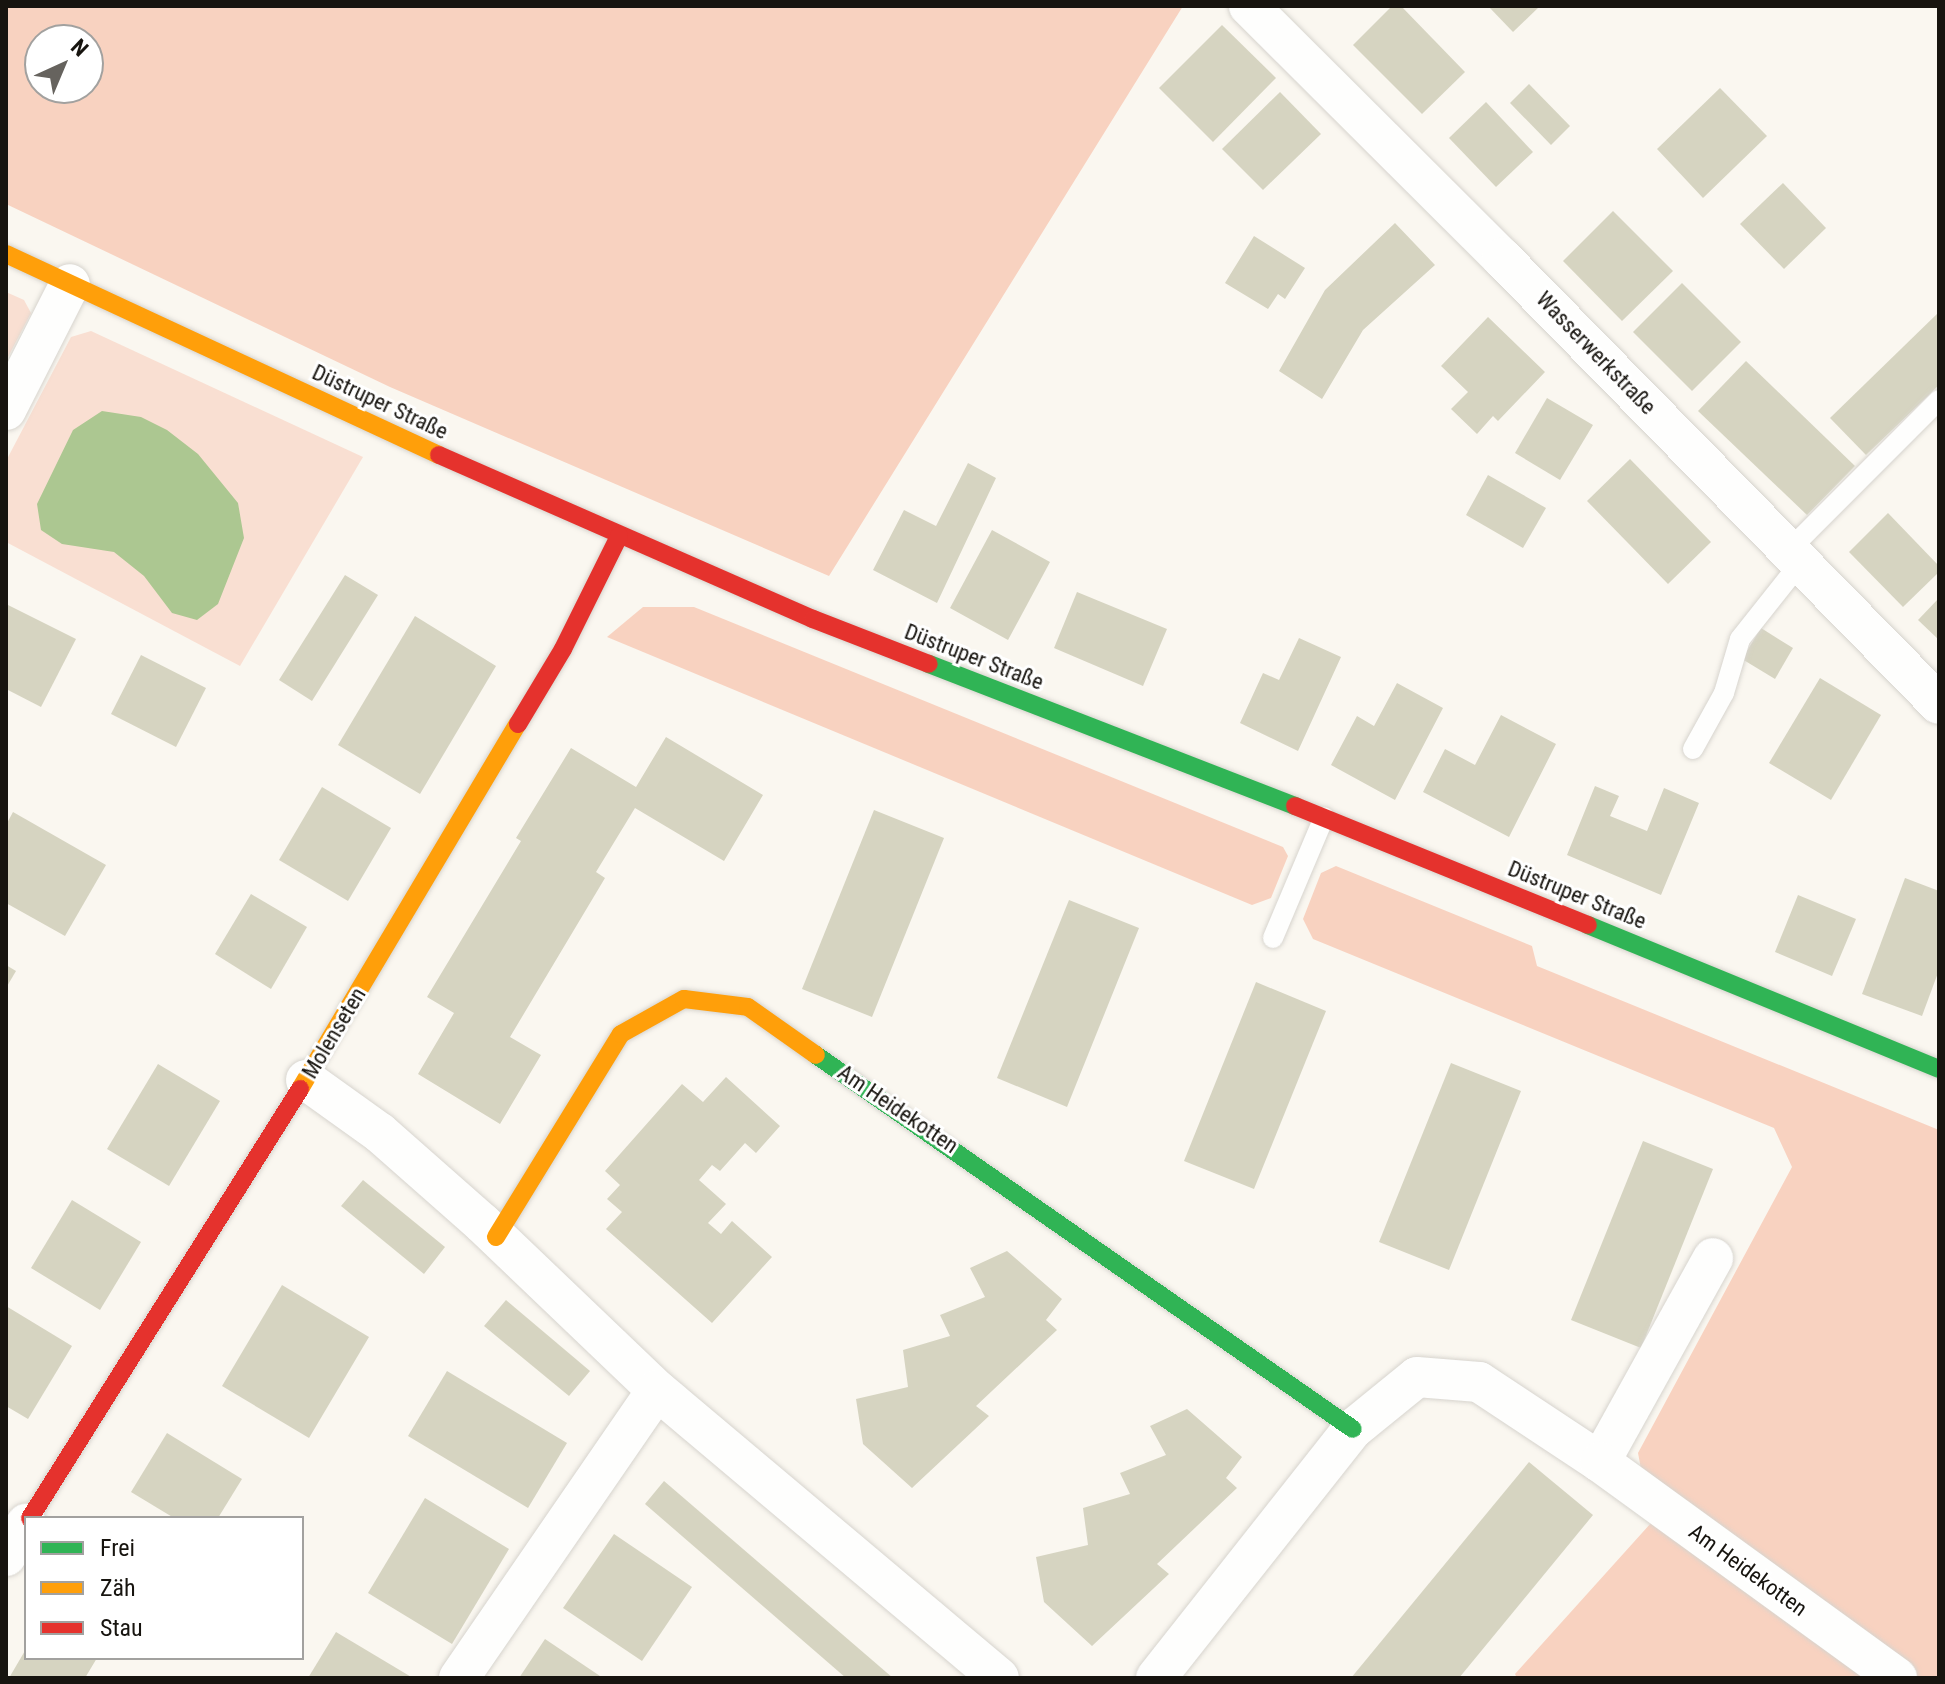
<!DOCTYPE html>
<html>
<head>
<meta charset="utf-8">
<style>
	body { margin:0 }
	#map { position:relative; width:1945px; height:1684px; overflow:hidden; background:#faf7f0; font-family:"Roboto Condensed",sans-serif }
	div>[style] { position:absolute }
	.green>* { inset:0; background:#f9dfd2 }
	.forest>* { inset:0; background:#f8d2c0 }
	.water>* { inset:0; background:#acc791 }
	.building>* { inset:0; background:#d6d4c1 }
	.roads { filter:drop-shadow(0 0 2px #d7d4ce) drop-shadow(0 0 2px #d7d4ce) }
	.lane>* { height:20px; margin:-10px; padding:0 10px; transform-origin:10px; border-radius:10px; background:#fefefd }
	.street>* { height:40px; margin:-20px; padding:0 20px; transform-origin:20px; border-radius:20px; background:#fefefd }
	.fast>* { height:18px; margin:-9px; padding:0 9px; transform-origin:9px; border-radius:9px; background:#30b455 }
	.slow>* { height:18px; margin:-9px; padding:0 9px; transform-origin:9px; border-radius:9px; background:#ff9f0a }
	.jam>* { height:18px; margin:-9px; padding:0 9px; transform-origin:9px; border-radius:9px; background:#e5322d }
	span { translate:-50% -50%; white-space:nowrap; text-align:center; line-height:1.15; -webkit-text-stroke:6px #fff; paint-order:stroke }
	.street-label { font-size:22px; color:#17140f }
	.frame { position:absolute; inset:0; border:8px solid #17140f; pointer-events:none }
	.legend { position:absolute; left:24px; top:1516px; width:280px; height:144px; box-sizing:border-box; background:#fff; border:2px solid #a2a19f; margin:0; padding:10px 14px; list-style:none; font-size:24px; color:#17140f }
	.legend li { display:flex; align-items:center; gap:16px; height:40px }
	.legend b { width:40px; border:2px solid #a2a19f }
	.north { position:absolute; left:24px; top:24px; width:80px; height:80px; box-sizing:border-box; background:#fff; border:2px solid #a2a19f; border-radius:50%; rotate:44deg; font-size:22px; font-weight:700; line-height:32px; text-align:center; color:#17140f }
	.north::after { content:''; display:block; margin:auto; width:28px; height:36px; background:#66635e; clip-path:polygon(50% 0,100% 100%,50% 72%,0 100%) }
</style>
</head>
<body>
<div id="map">
	<div class="green">
		<i style="clip-path:polygon(6px 292px,24px 300px,31px 313px,6px 361px)"></i>
		<i style="clip-path:polygon(91px 331px,363px 457px,240px 666px,6px 542px,6px 461px,71px 337px)"></i>
	</div>
	<div class="forest">
		<i style="clip-path:polygon(evenodd,6px 6px,1183px 6px,829px 576px,390px 387px,6px 204px,6px 6px,40px 40px,88px 40px,88px 88px,40px 88px,40px 40px)"></i>
		<i style="clip-path:polygon(643px 607px,694px 607px,1283px 847px,1288px 856px,1271px 898px,1252px 905px,607px 637px)"></i>
		<i style="clip-path:polygon(1336px 866px,1532px 946px,1537px 966px,1939px 1130px,1939px 1678px,1517px 1678px,1515px 1674px,1651px 1523px,1638px 1453px,1792px 1167px,1774px 1128px,1313px 939px,1303px 919px,1321px 873px)"></i>
	</div>
	<div class="water">
		<i style="clip-path:polygon(102px 411px,141px 417px,167px 430px,198px 454px,238px 503px,244px 538px,218px 604px,197px 620px,172px 613px,144px 576px,114px 552px,62px 544px,41px 530px,37px 504px,73px 430px)"></i>
	</div>
	<div class="building">
		<i style="clip-path:polygon(1392px 6px,1401px 6px,1465px 72px,1422px 114px,1353px 45px)"></i>
		<i style="clip-path:polygon(1488px 6px,1540px 6px,1513px 32px)"></i>
		<i style="clip-path:polygon(1222px 25px,1276px 78px,1213px 142px,1159px 88px)"></i>
		<i style="clip-path:polygon(1529px 84px,1570px 126px,1551px 145px,1510px 103px)"></i>
		<i style="clip-path:polygon(1720px 88px,1767px 136px,1703px 198px,1657px 149px)"></i>
		<i style="clip-path:polygon(1280px 92px,1321px 134px,1263px 190px,1222px 149px)"></i>
		<i style="clip-path:polygon(1486px 102px,1533px 152px,1496px 187px,1449px 138px)"></i>
		<i style="clip-path:polygon(1783px 183px,1826px 228px,1784px 269px,1740px 224px)"></i>
		<i style="clip-path:polygon(1613px 211px,1673px 271px,1622px 321px,1563px 261px)"></i>
		<i style="clip-path:polygon(1395px 223px,1435px 265px,1363px 330px,1322px 399px,1279px 371px,1325px 290px)"></i>
		<i style="clip-path:polygon(1254px 236px,1305px 268px,1285px 299px,1278px 294px,1268px 309px,1225px 283px)"></i>
		<i style="clip-path:polygon(1682px 283px,1741px 342px,1692px 391px,1633px 332px)"></i>
		<i style="clip-path:polygon(1939px 312px,1939px 385px,1866px 455px,1830px 418px)"></i>
		<i style="clip-path:polygon(1488px 317px,1545px 372px,1498px 421px,1493px 416px,1477px 434px,1451px 409px,1468px 392px,1441px 366px)"></i>
		<i style="clip-path:polygon(1746px 361px,1855px 466px,1807px 515px,1698px 411px)"></i>
		<i style="clip-path:polygon(1547px 398px,1593px 425px,1560px 480px,1515px 453px)"></i>
		<i style="clip-path:polygon(1630px 459px,1711px 542px,1668px 584px,1587px 501px)"></i>
		<i style="clip-path:polygon(968px 463px,996px 478px,937px 603px,873px 570px,904px 510px,936px 526px)"></i>
		<i style="clip-path:polygon(1488px 475px,1546px 508px,1523px 548px,1466px 515px)"></i>
		<i style="clip-path:polygon(1888px 513px,1939px 566px,1939px 572px,1903px 607px,1849px 552px)"></i>
		<i style="clip-path:polygon(992px 530px,1050px 562px,1008px 640px,950px 608px)"></i>
		<i style="clip-path:polygon(345px 575px,378px 595px,312px 701px,279px 680px)"></i>
		<i style="clip-path:polygon(1077px 592px,1167px 629px,1143px 686px,1054px 648px)"></i>
		<i style="clip-path:polygon(1939px 598px,1939px 640px,1918px 620px)"></i>
		<i style="clip-path:polygon(6px 604px,76px 639px,41px 707px,6px 689px)"></i>
		<i style="clip-path:polygon(415px 616px,496px 666px,420px 794px,338px 745px)"></i>
		<i style="clip-path:polygon(1761px 628px,1793px 648px,1775px 679px,1742px 659px)"></i>
		<i style="clip-path:polygon(1299px 638px,1341px 657px,1298px 751px,1240px 723px,1263px 673px,1279px 680px)"></i>
		<i style="clip-path:polygon(141px 655px,206px 688px,176px 747px,111px 714px)"></i>
		<i style="clip-path:polygon(1820px 678px,1881px 715px,1831px 800px,1769px 763px)"></i>
		<i style="clip-path:polygon(1397px 683px,1443px 708px,1395px 800px,1331px 765px,1357px 716px,1374px 726px)"></i>
		<i style="clip-path:polygon(1501px 715px,1556px 744px,1509px 837px,1423px 792px,1445px 749px,1475px 765px)"></i>
		<i style="clip-path:polygon(666px 737px,763px 795px,724px 861px,635px 808px,596px 872px,605px 878px,510px 1037px,541px 1055px,500px 1124px,418px 1074px,454px 1013px,427px 997px,521px 841px,516px 838px,571px 748px,636px 787px)"></i>
		<i style="clip-path:polygon(1595px 786px,1619px 796px,1610px 816px,1647px 831px,1664px 788px,1699px 803px,1661px 895px,1567px 855px)"></i>
		<i style="clip-path:polygon(322px 787px,391px 828px,348px 901px,279px 860px)"></i>
		<i style="clip-path:polygon(874px 810px,944px 838px,872px 1017px,802px 989px)"></i>
		<i style="clip-path:polygon(13px 812px,106px 865px,65px 936px,6px 903px,6px 825px)"></i>
		<i style="clip-path:polygon(1905px 878px,1939px 891px,1939px 970px,1922px 1016px,1862px 994px)"></i>
		<i style="clip-path:polygon(251px 894px,307px 927px,271px 989px,215px 954px)"></i>
		<i style="clip-path:polygon(1798px 895px,1856px 919px,1832px 976px,1775px 952px)"></i>
		<i style="clip-path:polygon(1069px 900px,1139px 928px,1067px 1107px,997px 1078px)"></i>
		<i style="clip-path:polygon(6px 965px,16px 971px,6px 988px)"></i>
		<i style="clip-path:polygon(1256px 982px,1326px 1011px,1254px 1189px,1184px 1161px)"></i>
		<i style="clip-path:polygon(1451px 1063px,1521px 1091px,1449px 1270px,1379px 1242px)"></i>
		<i style="clip-path:polygon(158px 1064px,220px 1101px,169px 1186px,107px 1149px)"></i>
		<i style="clip-path:polygon(726px 1077px,780px 1126px,756px 1153px,745px 1143px,720px 1171px,712px 1165px,699px 1180px,726px 1204px,708px 1223px,721px 1234px,732px 1221px,772px 1257px,712px 1323px,606px 1229px,622px 1212px,607px 1199px,620px 1185px,605px 1171px,682px 1084px,703px 1102px)"></i>
		<i style="clip-path:polygon(1643px 1141px,1713px 1169px,1641px 1348px,1571px 1320px)"></i>
		<i style="clip-path:polygon(363px 1180px,445px 1247px,424px 1274px,341px 1206px)"></i>
		<i style="clip-path:polygon(72px 1200px,141px 1242px,100px 1310px,31px 1268px)"></i>
		<i style="clip-path:polygon(1007px 1251px,1062px 1299px,1046px 1320px,1057px 1330px,976px 1406px,989px 1416px,912px 1488px,863px 1444px,856px 1399px,908px 1387px,903px 1350px,950px 1336px,940px 1315px,985px 1297px,970px 1268px)"></i>
		<i style="clip-path:polygon(282px 1285px,369px 1337px,309px 1438px,222px 1386px)"></i>
		<i style="clip-path:polygon(506px 1300px,590px 1371px,569px 1396px,484px 1326px)"></i>
		<i style="clip-path:polygon(6px 1306px,72px 1346px,28px 1419px,6px 1406px)"></i>
		<i style="clip-path:polygon(447px 1371px,567px 1443px,528px 1508px,408px 1436px)"></i>
		<i style="clip-path:polygon(1187px 1409px,1242px 1457px,1226px 1478px,1237px 1488px,1157px 1564px,1169px 1574px,1092px 1646px,1044px 1602px,1036px 1557px,1088px 1545px,1083px 1508px,1130px 1494px,1120px 1473px,1166px 1455px,1150px 1426px)"></i>
		<i style="clip-path:polygon(167px 1433px,242px 1479px,218px 1518px,174px 1518px,131px 1492px)"></i>
		<i style="clip-path:polygon(1529px 1462px,1593px 1515px,1459px 1678px,1351px 1678px)"></i>
		<i style="clip-path:polygon(664px 1481px,893px 1678px,846px 1678px,645px 1504px)"></i>
		<i style="clip-path:polygon(425px 1498px,509px 1549px,452px 1644px,368px 1593px)"></i>
		<i style="clip-path:polygon(614px 1534px,692px 1587px,642px 1661px,563px 1608px)"></i>
		<i style="clip-path:polygon(336px 1632px,413px 1678px,308px 1678px)"></i>
		<i style="clip-path:polygon(545px 1639px,603px 1678px,519px 1678px)"></i>
		<i style="clip-path:polygon(26px 1649px,26px 1658px,97px 1658px,85px 1678px,9px 1678px)"></i>
	</div>
	<div class="roads">
		<div class="lane">
			<i style="left:1789px;top:550px;width:212px;rotate:-45deg"></i>
			<i style="left:1693px;top:749px;width:64px;rotate:-61deg"></i>
			<i style="left:1724px;top:693px;width:56px;rotate:-73.5deg"></i>
			<i style="left:1740px;top:639px;width:98px;rotate:-51.6deg"></i>
			<i style="left:1273px;top:938px;width:131px;rotate:-67.1deg"></i>
		</div>
		<div class="street">
			<i style="left:1249px;top:6px;width:357px;rotate:44.9deg"></i>
			<i style="left:1502px;top:258px;width:624px;rotate:45.58deg"></i>
			<i style="left:6px;top:410px;width:141px;rotate:-63.1deg"></i>
			<i style="left:306px;top:1080px;width:91px;rotate:35.6deg"></i>
			<i style="left:380px;top:1133px;width:136px;rotate:41.4deg"></i>
			<i style="left:482px;top:1223px;width:242px;rotate:43.7deg"></i>
			<i style="left:657px;top:1390px;width:447px;rotate:40.1deg"></i>
			<i style="left:1600px;top:1462px;width:233px;rotate:-61deg"></i>
			<i style="left:6px;top:1556px;width:38px;rotate:-58deg"></i>
			<i style="left:459px;top:1678px;width:349px;rotate:-55.5deg"></i>
			<i style="left:1156px;top:1678px;width:318px;rotate:-51.7deg"></i>
			<i style="left:1353px;top:1429px;width:82px;rotate:-39.1deg"></i>
			<i style="left:1417px;top:1377px;width:62px;rotate:4.6deg"></i>
			<i style="left:1479px;top:1382px;width:145px;rotate:33.5deg"></i>
			<i style="left:1600px;top:1462px;width:367px;rotate:36deg"></i>
		</div>
		<div class="fast">
			<i style="left:929px;top:664px;width:393px;rotate:21.2deg"></i>
			<i style="left:1588px;top:925px;width:379px;rotate:22.3deg"></i>
			<i style="left:816px;top:1055px;width:654px;rotate:34.86deg"></i>
		</div>
		<div class="slow">
			<i style="left:6px;top:254px;width:477px;rotate:24.9deg"></i>
			<i style="left:300px;top:1089px;width:425px;rotate:-59.2deg"></i>
			<i style="left:496px;top:1237px;width:238px;rotate:-58.4deg"></i>
			<i style="left:621px;top:1034px;width:72px;rotate:-29.1deg"></i>
			<i style="left:684px;top:999px;width:64px;rotate:7.1deg"></i>
			<i style="left:748px;top:1007px;width:83px;rotate:35.2deg"></i>
		</div>
		<div class="jam">
			<i style="left:439px;top:455px;width:408px;rotate:23.7deg"></i>
			<i style="left:813px;top:619px;width:124px;rotate:21.2deg"></i>
			<i style="left:518px;top:724px;width:87px;rotate:-59deg"></i>
			<i style="left:563px;top:649px;width:126px;rotate:-63.6deg"></i>
			<i style="left:1295px;top:806px;width:316px;rotate:22.1deg"></i>
			<i style="left:30px;top:1518px;width:507px;rotate:-57.81deg"></i>
		</div>
	</div>
	<div class="street-label">
		<span style="left:1596px;top:353px;rotate:46deg">Wasserwerkstraße</span>
		<span style="left:380px;top:402px;rotate:25deg">Düstruper Straße</span>
		<span style="left:974px;top:657px;rotate:21deg">Düstruper Straße</span>
		<span style="left:1577px;top:895px;rotate:22deg">Düstruper Straße</span>
		<span style="left:334px;top:1033px;rotate:-59deg">Molenseten</span>
		<span style="left:898px;top:1109px;rotate:34deg">Am Heidekotten</span>
		<span style="left:1748px;top:1570px;rotate:36deg">Am Heidekotten</span>
	</div>
	<div class="frame"></div>
	<ul class="legend">
	<li><b style="height:10px;background:#30b455"></b>Frei</li>
	<li><b style="height:10px;background:#ff9f0a"></b>Zäh</li>
	<li><b style="height:10px;background:#e5322d"></b>Stau</li>
	</ul>
	<div class="north">N</div>
</div>
</body>
</html>
